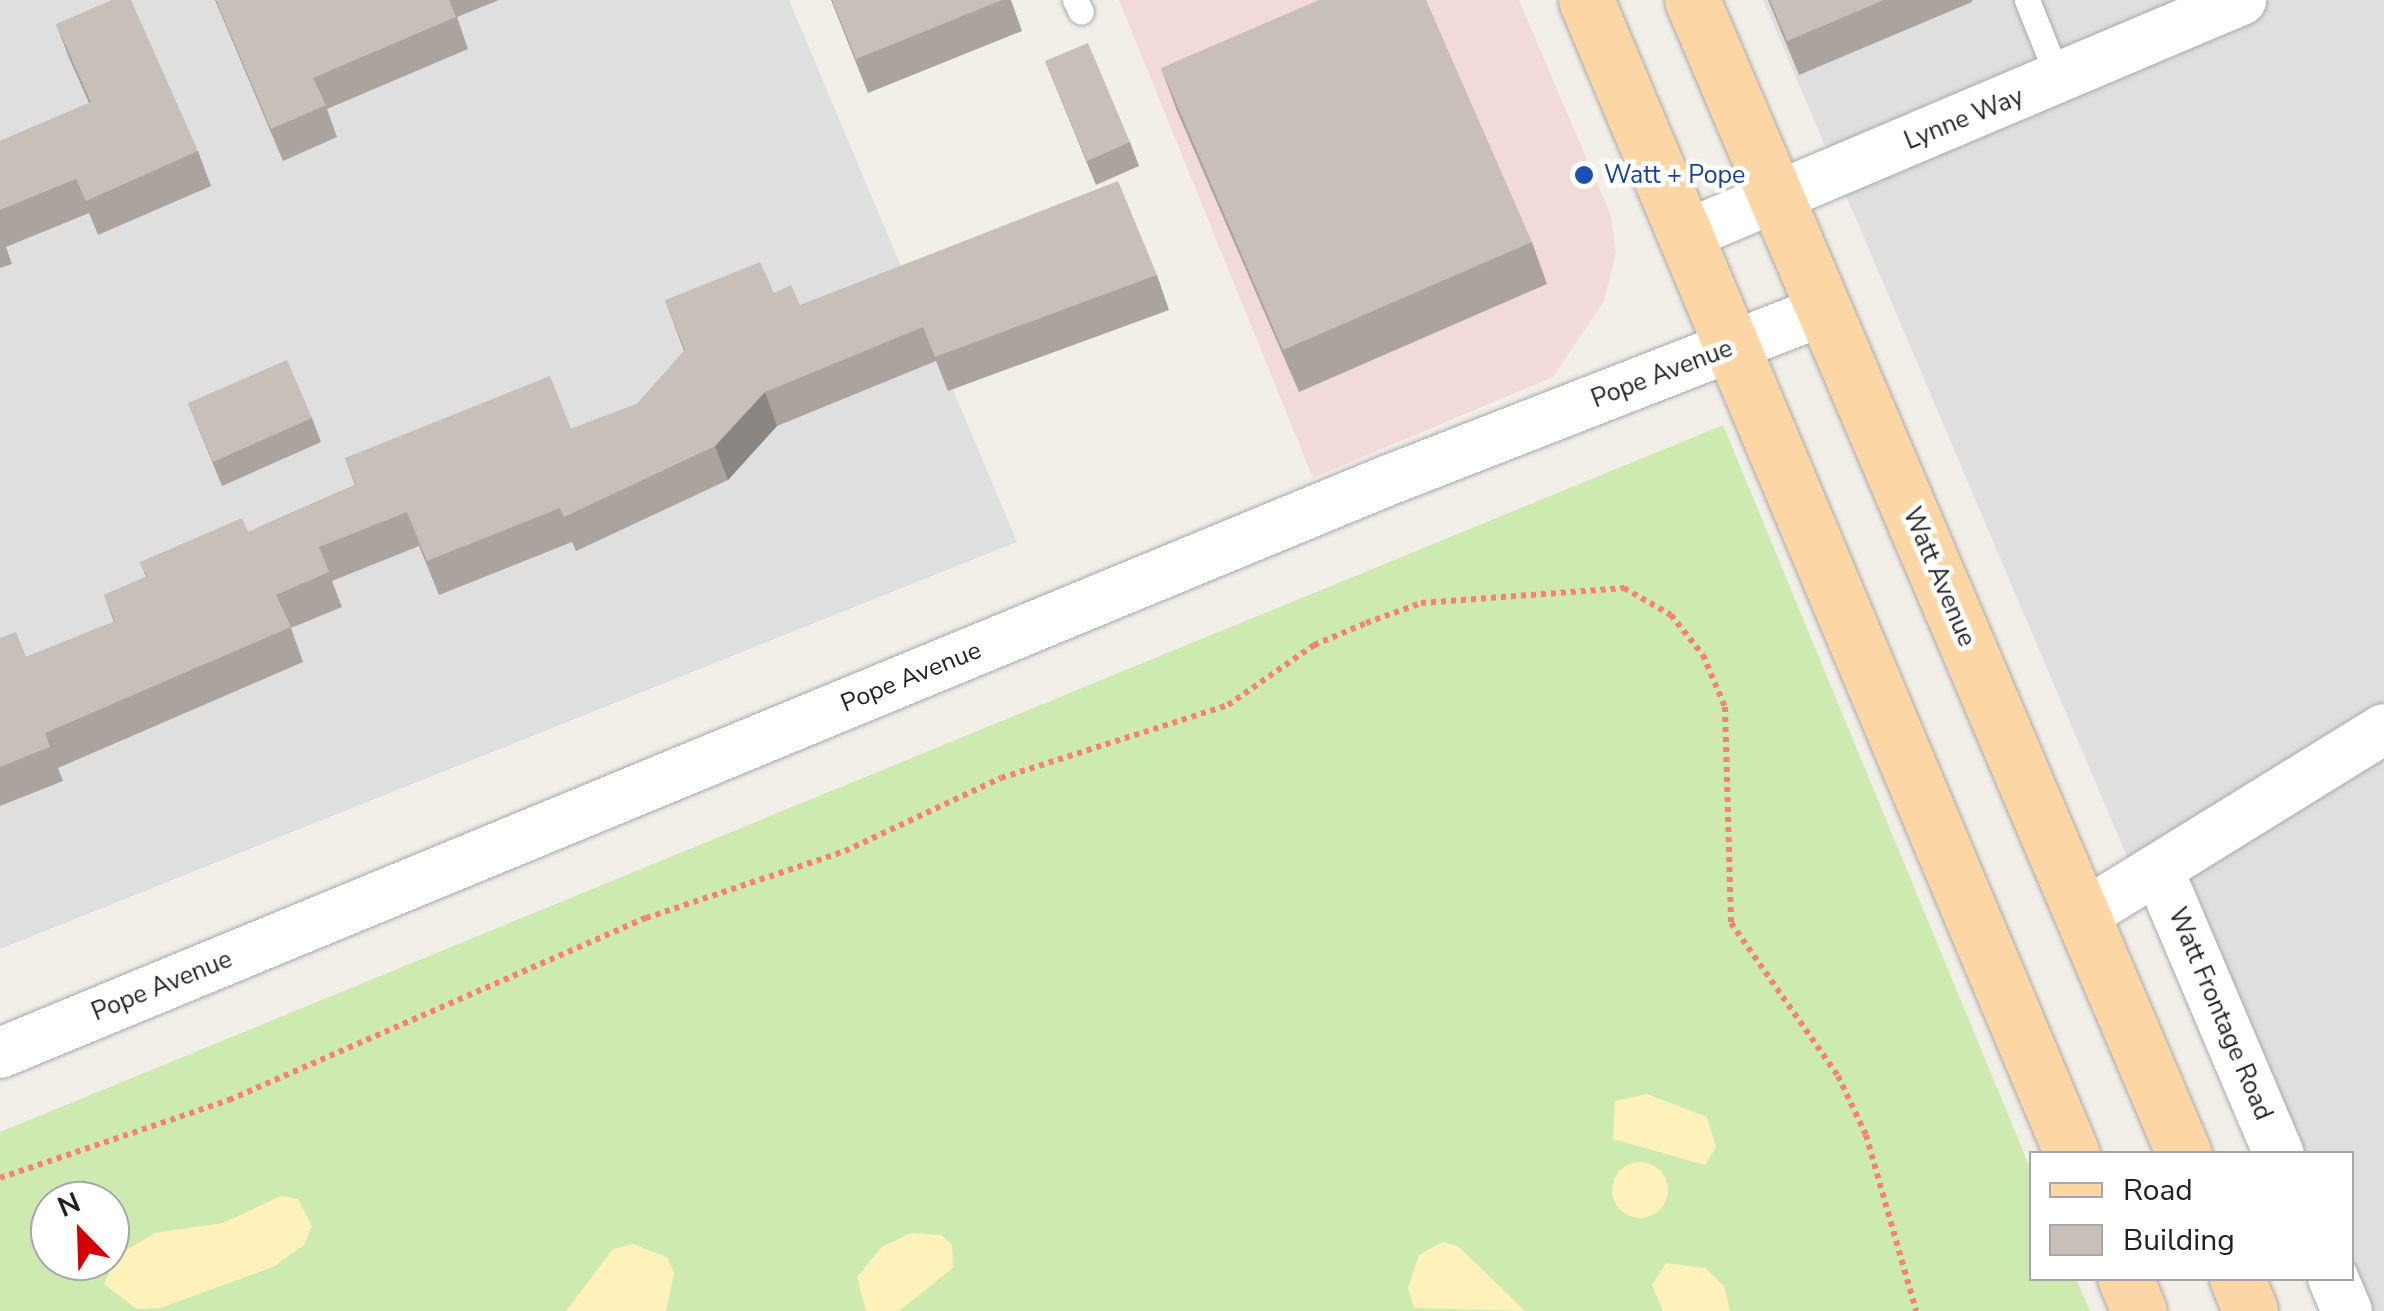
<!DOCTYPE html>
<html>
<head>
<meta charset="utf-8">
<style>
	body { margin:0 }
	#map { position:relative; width:2384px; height:1311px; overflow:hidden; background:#f2efe9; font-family:"Nunito Sans",sans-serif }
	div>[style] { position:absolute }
	.residential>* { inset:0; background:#e0dfdf }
	.commercial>* { inset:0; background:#f2dad9 }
	.grass>* { inset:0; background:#cdebb0 }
	.sand>* { inset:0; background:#fff1ba }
	.round { border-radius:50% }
	.path>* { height:6px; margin-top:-3px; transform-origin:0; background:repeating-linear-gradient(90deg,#fa8072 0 5px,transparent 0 10px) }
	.roads { filter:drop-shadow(0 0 2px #a9a9a9) drop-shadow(0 0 2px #a9a9a9) }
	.lane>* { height:25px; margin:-12.5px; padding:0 12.5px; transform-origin:12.5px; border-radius:12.5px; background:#fff }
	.street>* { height:50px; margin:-25px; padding:0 25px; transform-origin:25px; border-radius:25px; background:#fff }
	.primary>* { height:55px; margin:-27.5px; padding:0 27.5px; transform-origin:27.5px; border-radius:27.5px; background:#fcd6a4 }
	.wall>* { inset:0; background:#aba49e }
	.shaded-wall>* { inset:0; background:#8b8681 }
	.building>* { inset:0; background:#c7bfb8 }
	.dots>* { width:28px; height:28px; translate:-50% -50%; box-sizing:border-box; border:5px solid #fff; border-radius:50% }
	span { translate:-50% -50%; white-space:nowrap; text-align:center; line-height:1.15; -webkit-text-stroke:9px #fff; paint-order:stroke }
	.street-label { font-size:25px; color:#222 }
	.transit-label { font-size:25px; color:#164399 }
	.left { translate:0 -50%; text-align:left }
	.legend { position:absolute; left:2029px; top:1151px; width:325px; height:130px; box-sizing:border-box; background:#fff; border:2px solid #a7a7a7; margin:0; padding:12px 18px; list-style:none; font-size:30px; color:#222 }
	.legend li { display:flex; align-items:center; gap:20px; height:50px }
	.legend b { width:50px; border:2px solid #a7a7a7 }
	.north { position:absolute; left:30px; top:1181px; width:100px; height:100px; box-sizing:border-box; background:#fff; border:2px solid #a7a7a7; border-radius:50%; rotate:337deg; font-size:28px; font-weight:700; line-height:40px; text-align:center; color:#222 }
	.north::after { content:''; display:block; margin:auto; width:35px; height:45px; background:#d40000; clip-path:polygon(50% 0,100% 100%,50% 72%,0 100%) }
</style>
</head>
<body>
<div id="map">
	<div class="residential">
		<i style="clip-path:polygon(0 0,789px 0,1017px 542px,0 949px)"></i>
		<i style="clip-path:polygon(1763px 0,2384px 0,2384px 1311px,2320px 1311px,2306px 1279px,2352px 1278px,2352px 1154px,2253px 1153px)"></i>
	</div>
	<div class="commercial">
		<i style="clip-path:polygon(1119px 0,1519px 0,1611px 216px,1616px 253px,1604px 301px,1553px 377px,1313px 478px)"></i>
	</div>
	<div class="grass">
		<i style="clip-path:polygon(evenodd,1723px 425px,2031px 1170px,2032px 1278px,2076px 1279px,2090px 1311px,0 1311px,0 1132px,1723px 425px,50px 1201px,110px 1201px,110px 1261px,50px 1261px,50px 1201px)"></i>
	</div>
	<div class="sand">
		<i style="clip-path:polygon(1647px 1094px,1707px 1117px,1716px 1147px,1705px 1165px,1613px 1139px,1615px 1101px)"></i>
		<i class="round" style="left:1612px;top:1162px;width:56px;height:56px"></i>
		<i style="clip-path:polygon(281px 1196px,298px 1199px,312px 1226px,304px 1245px,273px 1267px,160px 1308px,137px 1309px,104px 1284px,117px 1256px,155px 1233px,223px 1223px)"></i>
		<i style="clip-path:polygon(911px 1233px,941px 1235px,952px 1245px,953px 1268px,899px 1311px,866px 1311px,857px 1277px,882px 1247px)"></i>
		<i style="clip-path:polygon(1442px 1242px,1458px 1246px,1525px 1311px,1414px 1308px,1408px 1288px,1419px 1255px)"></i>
		<i style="clip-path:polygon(633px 1244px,667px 1257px,674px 1273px,666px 1311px,566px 1311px,613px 1249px)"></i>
		<i style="clip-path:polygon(1666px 1263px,1705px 1268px,1724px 1286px,1730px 1311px,1663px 1311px,1652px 1285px)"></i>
	</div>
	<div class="path">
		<i style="left:0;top:1178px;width:242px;rotate:-18.8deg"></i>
		<i style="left:229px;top:1100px;width:455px;rotate:-23.6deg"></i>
		<i style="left:646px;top:918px;width:210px;rotate:-18.6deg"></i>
		<i style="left:845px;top:851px;width:172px;rotate:-25.1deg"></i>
		<i style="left:1001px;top:778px;width:238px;rotate:-17.8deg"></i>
		<i style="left:1228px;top:705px;width:105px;rotate:-34.9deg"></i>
		<i style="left:1314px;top:645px;width:56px;rotate:-22.9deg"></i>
		<i style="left:1366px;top:623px;width:59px;rotate:-20deg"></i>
		<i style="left:1421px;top:603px;width:204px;rotate:-4.2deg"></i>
		<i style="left:1624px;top:588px;width:54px;rotate:29.9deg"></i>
		<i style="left:1671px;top:615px;width:51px;rotate:51.3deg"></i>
		<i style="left:1703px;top:655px;width:56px;rotate:67.1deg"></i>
		<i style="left:1725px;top:707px;width:216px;rotate:88.4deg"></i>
		<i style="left:1731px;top:923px;width:187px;rotate:55deg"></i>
		<i style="left:1838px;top:1076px;width:65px;rotate:64.6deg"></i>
		<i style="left:1866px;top:1135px;width:183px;rotate:74.1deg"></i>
	</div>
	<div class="roads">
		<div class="lane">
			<i style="left:1075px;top:0;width:13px;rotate:63deg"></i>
			<i style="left:2027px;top:0;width:86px;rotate:68.2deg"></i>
		</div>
		<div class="street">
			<i style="left:1686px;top:235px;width:603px;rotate:-22.95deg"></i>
			<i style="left:2160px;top:874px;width:304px;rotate:67deg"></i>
			<i style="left:2083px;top:915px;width:354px;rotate:-31.7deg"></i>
			<i style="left:0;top:1053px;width:1503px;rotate:-22.42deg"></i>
			<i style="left:1389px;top:480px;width:469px;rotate:-21.3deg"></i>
			<i style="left:2333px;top:1278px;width:36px;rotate:67deg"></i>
		</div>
		<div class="primary">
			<i style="left:1586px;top:0;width:1252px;rotate:67.16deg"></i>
			<i style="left:1692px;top:0;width:1255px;rotate:66.91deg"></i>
			<i style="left:2125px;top:1278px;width:36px;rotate:67deg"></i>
			<i style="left:2237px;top:1278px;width:35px;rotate:68deg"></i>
		</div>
	</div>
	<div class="wall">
		<i style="clip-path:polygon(215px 0,499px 0,457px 17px,468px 49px,327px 109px,337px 137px,283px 161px)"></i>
		<i style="clip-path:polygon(831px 0,1011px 0,1022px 31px,868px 93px)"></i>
		<i style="clip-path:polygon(1768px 0,1972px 0,1972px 2px,1799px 75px)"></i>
		<i style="clip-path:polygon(56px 24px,198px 151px,211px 186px,98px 235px,89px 213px,6px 247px,12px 264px,0 268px,0 141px,89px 103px,69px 58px)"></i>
		<i style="clip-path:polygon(1045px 61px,1130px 142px,1139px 166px,1096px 185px)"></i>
		<i style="clip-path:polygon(1161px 68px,1532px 242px,1547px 284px,1299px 392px,1177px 111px)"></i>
		<i style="clip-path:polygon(1157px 275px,1169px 310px,948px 391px,936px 361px,777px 426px,728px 480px,576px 551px,572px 542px,439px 595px,419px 546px,332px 581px,342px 607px,291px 628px,303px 662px,58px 768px,63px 781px,0 806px,0 638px,26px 657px,114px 622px,104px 595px,146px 577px,140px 562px,248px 532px,355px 485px,345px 458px,571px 429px,637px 404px,684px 351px,665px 300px,774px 293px,800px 305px)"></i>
		<i style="clip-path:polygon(188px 403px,312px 418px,321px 442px,222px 486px)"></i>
	</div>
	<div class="shaded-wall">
		<i style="clip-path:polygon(765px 392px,777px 426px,728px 480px,715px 446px)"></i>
	</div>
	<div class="building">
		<i style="clip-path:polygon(112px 0,131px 0,198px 151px,86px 201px,76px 179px,0 210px,0 141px,91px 102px,56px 24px)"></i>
		<i style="clip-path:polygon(216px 0,449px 0,456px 17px,313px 78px,326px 105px,271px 129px)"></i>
		<i style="clip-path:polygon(832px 0,1002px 0,856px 59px)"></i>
		<i style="clip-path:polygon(1319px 0,1426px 0,1532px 242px,1283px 350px,1161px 68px)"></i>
		<i style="clip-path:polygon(1770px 0,1884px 0,1787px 41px)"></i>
		<i style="clip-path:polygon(1088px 43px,1130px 142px,1087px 161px,1045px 61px)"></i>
		<i style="clip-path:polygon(1118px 181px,1157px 275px,935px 357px,923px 327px,765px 392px,715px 446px,564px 517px,560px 508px,427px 561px,407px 512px,319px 547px,329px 572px,276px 595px,291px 627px,45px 733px,50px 747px,0 767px,0 638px,16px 632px,26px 657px,115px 621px,104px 595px,147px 577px,140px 562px,242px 518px,248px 532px,356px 485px,345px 458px,550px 376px,571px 429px,637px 404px,685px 350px,665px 300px,760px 262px,774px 293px,791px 285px,800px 305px)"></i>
		<i style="clip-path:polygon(287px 360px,312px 418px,213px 462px,188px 403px)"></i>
	</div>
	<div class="dots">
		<i style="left:1584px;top:175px;background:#1a4fb4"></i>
	</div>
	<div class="street-label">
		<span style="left:1964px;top:119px;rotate:-22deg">Lynne Way</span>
		<span style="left:1662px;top:374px;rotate:-21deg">Pope Avenue</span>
		<span style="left:1939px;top:577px;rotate:67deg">Watt Avenue</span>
		<span style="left:911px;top:677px;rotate:-22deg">Pope Avenue</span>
		<span style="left:162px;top:986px;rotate:-22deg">Pope Avenue</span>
		<span style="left:2220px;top:1014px;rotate:67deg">Watt Frontage Road</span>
	</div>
	<div class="transit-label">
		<span class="left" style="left:1604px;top:175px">Watt + Pope</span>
	</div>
	<ul class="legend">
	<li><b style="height:12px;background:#fcd6a4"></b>Road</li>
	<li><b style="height:28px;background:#c7bfb8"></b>Building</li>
	</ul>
	<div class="north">N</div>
</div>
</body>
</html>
